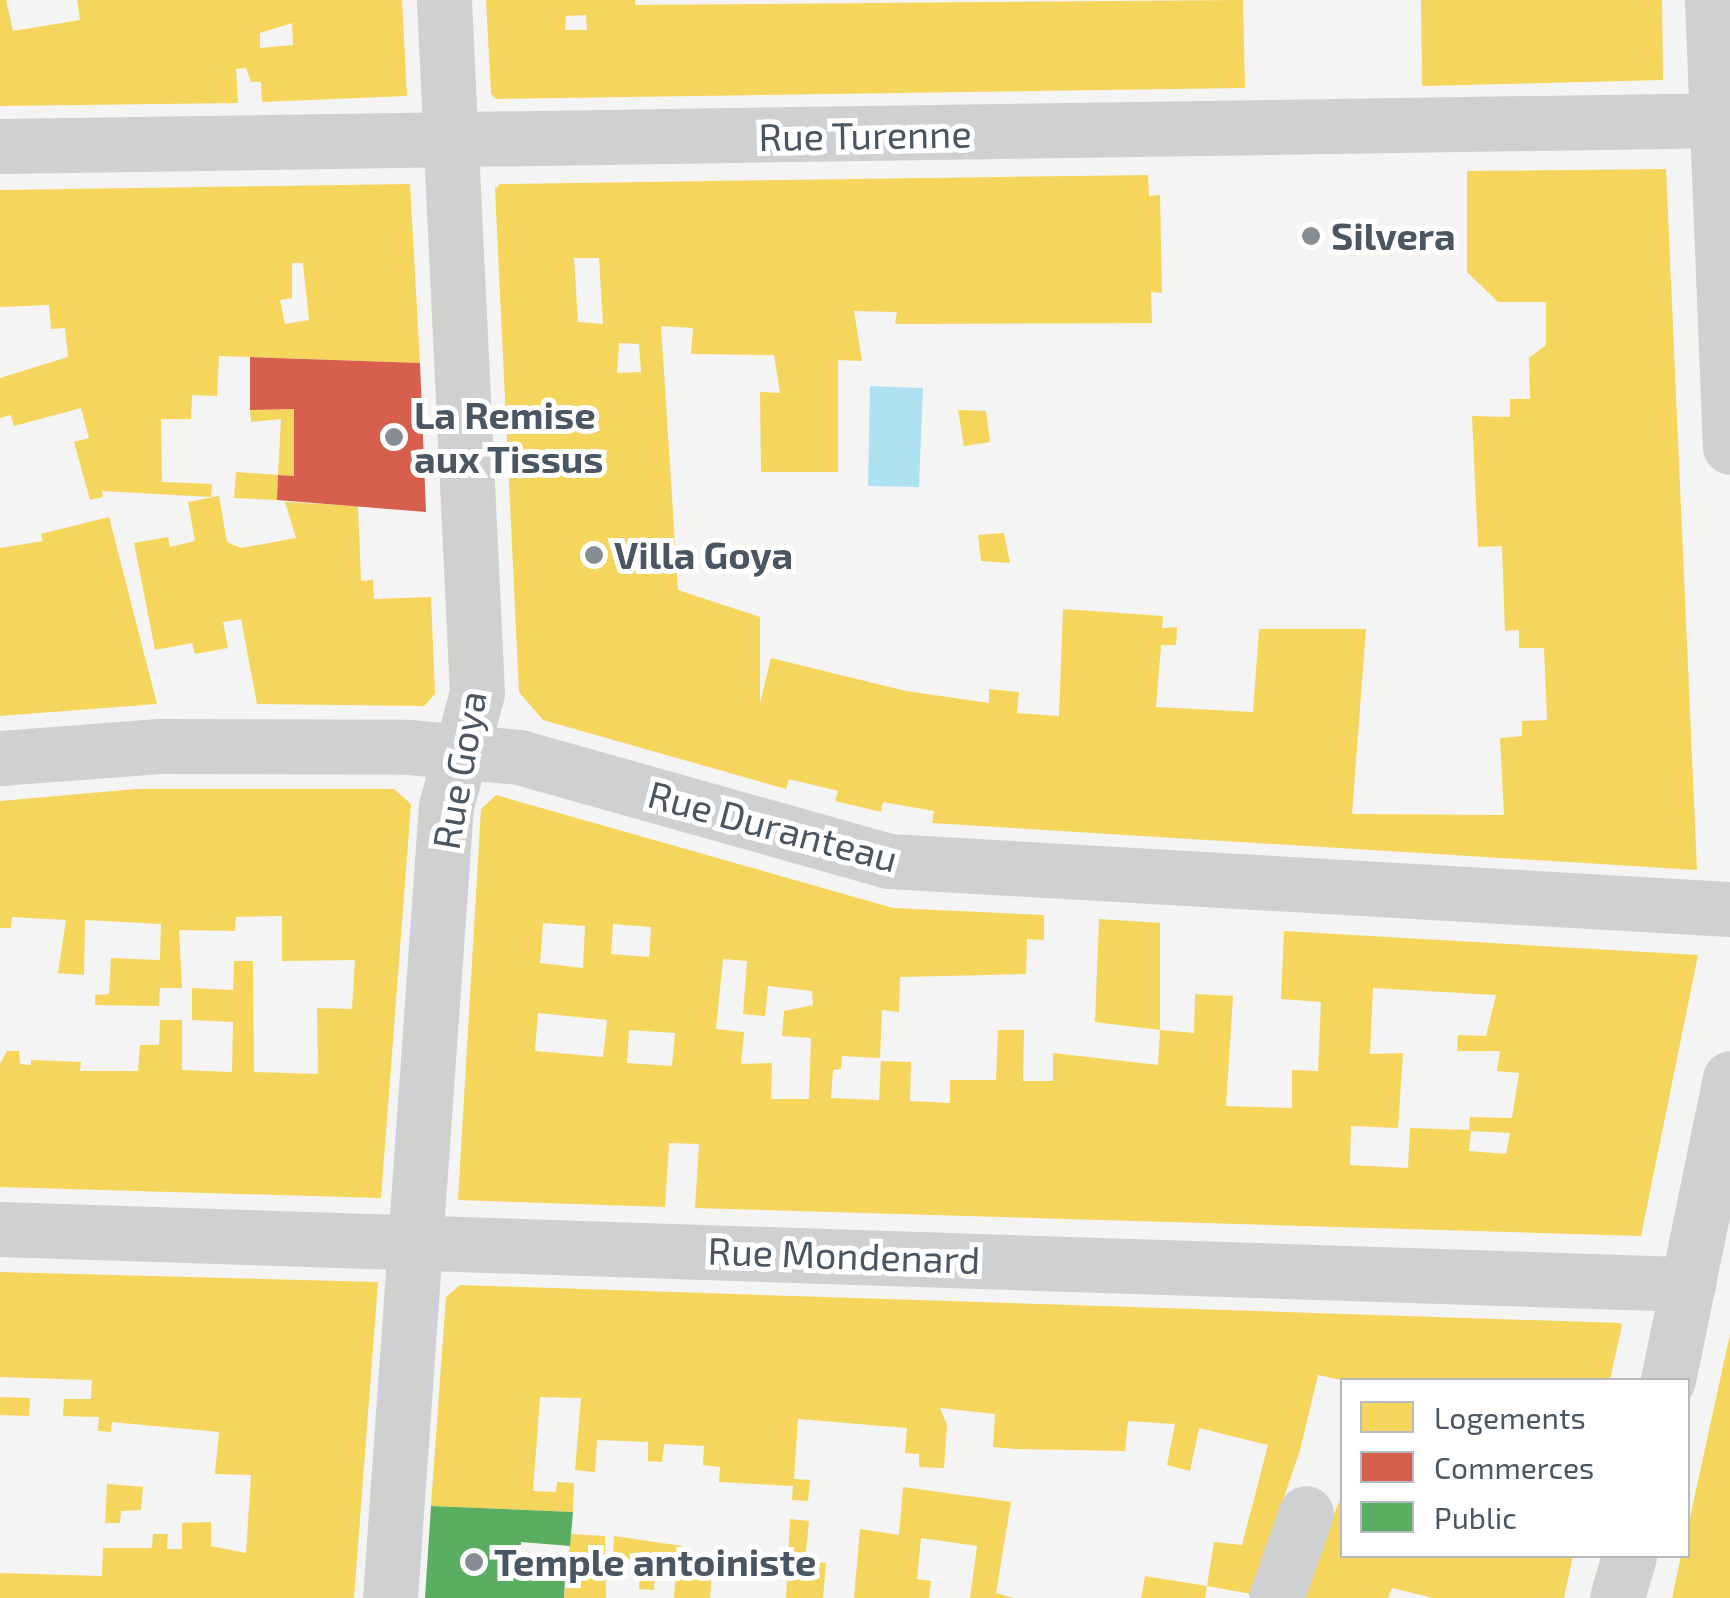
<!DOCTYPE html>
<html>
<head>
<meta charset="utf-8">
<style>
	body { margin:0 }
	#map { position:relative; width:1730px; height:1598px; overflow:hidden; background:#f4f4f4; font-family:"Exo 2",sans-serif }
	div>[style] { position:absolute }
	.water>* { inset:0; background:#aee2f0 }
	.homes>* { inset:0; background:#f6d55c }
	.shops>* { inset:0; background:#d6604d }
	.public>* { inset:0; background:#5aae61 }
	.minor>* { height:55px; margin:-27.5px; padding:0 27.5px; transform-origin:27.5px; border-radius:27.5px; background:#ced0d2 }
	.dots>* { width:28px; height:28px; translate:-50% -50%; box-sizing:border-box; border:5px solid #fff; border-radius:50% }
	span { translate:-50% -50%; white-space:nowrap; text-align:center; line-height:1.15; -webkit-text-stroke:10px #fff; paint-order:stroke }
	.street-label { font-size:38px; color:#4a5661 }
	.poi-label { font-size:38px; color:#4a5661; font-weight:700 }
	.left { translate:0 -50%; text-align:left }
	.legend { position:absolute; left:1340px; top:1378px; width:350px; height:180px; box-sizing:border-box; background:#fff; border:2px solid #b7bbc0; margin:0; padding:12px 18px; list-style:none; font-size:30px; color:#4a5661 }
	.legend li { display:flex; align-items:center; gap:20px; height:50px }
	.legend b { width:50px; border:2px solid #b7bbc0 }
</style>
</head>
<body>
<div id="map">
	<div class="water">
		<i style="clip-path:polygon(870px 386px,923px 388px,919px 487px,868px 486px)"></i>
	</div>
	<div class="homes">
		<i style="clip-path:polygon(evenodd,0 0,6px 0,13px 31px,80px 20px,77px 0,402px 0,407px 96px,262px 102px,261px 82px,251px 82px,246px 68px,236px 69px,238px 103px,0 106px,0 0,292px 23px,293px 45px,260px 48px,260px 33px,292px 23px)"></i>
		<i style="clip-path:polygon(evenodd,486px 0,635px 0,635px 5px,1243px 0,1245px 88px,496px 99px,491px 94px,486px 0,586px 15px,587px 30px,565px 30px,566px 16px,586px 15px)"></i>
		<i style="clip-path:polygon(1421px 0,1662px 0,1663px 80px,1422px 86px)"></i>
		<i style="clip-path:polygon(evenodd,1666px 169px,1697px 870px,932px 823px,934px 811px,883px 802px,881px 812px,835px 801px,838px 791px,789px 779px,786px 789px,543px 720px,519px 692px,495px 189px,500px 184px,1148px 175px,1149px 196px,1160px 195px,1162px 293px,1151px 292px,1152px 323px,895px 324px,897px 312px,854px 311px,862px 361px,838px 360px,838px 472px,761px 472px,760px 392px,780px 393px,774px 355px,691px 354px,693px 328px,661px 326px,678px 590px,760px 617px,760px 703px,771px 658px,906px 691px,989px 703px,989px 689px,1019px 692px,1017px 713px,1059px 716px,1063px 609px,1163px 616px,1162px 628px,1177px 627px,1176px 645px,1161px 645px,1156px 707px,1253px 712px,1259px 629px,1366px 629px,1352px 814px,1504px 815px,1500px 738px,1522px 736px,1522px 721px,1547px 720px,1544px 648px,1519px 648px,1519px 630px,1505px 631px,1502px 546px,1478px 547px,1472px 416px,1510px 417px,1510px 399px,1530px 399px,1529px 358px,1546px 345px,1546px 302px,1498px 302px,1467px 272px,1467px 171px,1666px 169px,574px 258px,599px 258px,603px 324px,578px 322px,574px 258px,1666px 169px,619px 343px,639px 344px,641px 372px,617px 373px,619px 343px)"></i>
		<i style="clip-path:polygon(evenodd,410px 184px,420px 363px,219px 356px,217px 396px,192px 395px,191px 419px,161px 419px,162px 482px,212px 484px,211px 497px,102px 491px,103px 497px,90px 500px,74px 442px,89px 438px,81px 408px,14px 426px,11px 415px,0 418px,0 378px,68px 357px,65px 328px,51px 329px,49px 305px,0 307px,0 190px,410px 184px,292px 263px,303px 263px,309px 320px,285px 324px,280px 300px,292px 298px,292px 263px)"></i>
		<i style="clip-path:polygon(294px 409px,294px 476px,278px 475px,281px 419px,251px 422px,250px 410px)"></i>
		<i style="clip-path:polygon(958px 410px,986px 411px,990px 442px,964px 446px)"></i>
		<i style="clip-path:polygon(236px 472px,278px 475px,277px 500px,234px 498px)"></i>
		<i style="clip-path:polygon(219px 496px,227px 542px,241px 548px,296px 538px,285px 502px,358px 506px,361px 581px,373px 580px,374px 599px,431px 597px,435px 694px,424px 706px,257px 704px,241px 619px,223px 622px,228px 648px,195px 654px,192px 643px,155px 650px,134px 543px,168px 537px,170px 547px,195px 541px,188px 502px)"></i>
		<i style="clip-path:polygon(109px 517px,157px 704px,0 716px,0 548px,43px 541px,41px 534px)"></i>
		<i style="clip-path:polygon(1004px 533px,1010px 563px,981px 561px,978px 535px)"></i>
		<i style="clip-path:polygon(136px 789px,394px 789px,411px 804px,381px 1198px,0 1187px,0 1064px,7px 1051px,19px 1051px,20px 1064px,31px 1065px,31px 1060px,81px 1062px,80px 1071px,138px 1071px,140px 1045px,159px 1045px,160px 1020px,182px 1020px,182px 1070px,232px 1072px,233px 1022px,192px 1020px,192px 988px,233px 990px,234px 961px,253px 961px,254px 1072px,318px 1074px,317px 1008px,352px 1009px,355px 960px,282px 961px,282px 916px,236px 917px,235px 931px,179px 930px,182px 988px,160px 988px,159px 1006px,95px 1005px,95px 995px,109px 994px,111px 958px,160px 960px,161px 924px,85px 920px,84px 975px,58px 973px,66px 920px,12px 917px,11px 928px,0 928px,0 801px)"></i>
		<i style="clip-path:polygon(evenodd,496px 795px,893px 908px,1044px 915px,1044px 940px,1027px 939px,1026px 974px,900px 977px,899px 1012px,882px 1010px,880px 1058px,842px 1056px,841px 1069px,833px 1070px,831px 1098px,879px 1100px,881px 1061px,911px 1062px,910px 1101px,950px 1103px,950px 1080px,996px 1080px,998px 1030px,1024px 1030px,1023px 1081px,1053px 1081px,1053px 1053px,1158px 1065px,1160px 1030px,1194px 1033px,1195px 994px,1233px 996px,1226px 1106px,1292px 1108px,1292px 1070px,1318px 1071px,1321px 1002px,1281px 999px,1284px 931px,1698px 955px,1641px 1236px,695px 1208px,699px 1144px,669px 1143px,665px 1207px,458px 1200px,481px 809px,496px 795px,543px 923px,585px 926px,583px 968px,540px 963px,543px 923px,496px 795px,613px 924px,651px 927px,649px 957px,611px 954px,613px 924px,496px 795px,723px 959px,747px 961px,743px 1014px,765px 1016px,768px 986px,812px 991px,813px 1005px,784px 1011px,782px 1036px,811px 1038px,809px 1099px,771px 1099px,772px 1063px,741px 1064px,744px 1032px,716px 1029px,723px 959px,496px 795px,1373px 988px,1496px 995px,1486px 1036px,1458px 1035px,1457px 1051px,1500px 1051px,1497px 1071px,1519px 1073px,1512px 1118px,1470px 1117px,1469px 1130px,1410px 1128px,1408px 1168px,1350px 1165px,1351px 1126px,1398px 1128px,1403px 1053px,1370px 1054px,1373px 988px,496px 795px,538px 1013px,607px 1020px,603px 1057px,535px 1051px,538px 1013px,496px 795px,629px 1030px,675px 1033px,672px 1066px,627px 1063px,629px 1030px,496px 795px,1471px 1131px,1510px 1133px,1506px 1154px,1469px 1151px,1471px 1131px)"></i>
		<i style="clip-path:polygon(1099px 919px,1160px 923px,1160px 1030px,1095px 1022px)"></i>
		<i style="clip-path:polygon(0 1272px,378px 1282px,354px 1598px,0 1598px,0 1573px,102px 1576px,103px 1548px,152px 1548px,153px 1534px,168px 1534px,167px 1549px,182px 1549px,182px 1523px,211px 1522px,211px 1546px,246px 1553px,251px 1475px,215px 1474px,219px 1432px,112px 1422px,111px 1432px,98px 1431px,99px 1417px,63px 1416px,64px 1399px,91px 1399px,92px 1380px,0 1377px)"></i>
		<i style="clip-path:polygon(460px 1285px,1620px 1323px,1622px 1325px,1610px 1380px,1341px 1380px,1318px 1375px,1300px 1450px,1251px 1594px,1207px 1586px,1214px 1542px,1242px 1545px,1268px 1445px,1199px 1428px,1190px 1471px,1167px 1465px,1175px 1424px,1128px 1421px,1125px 1451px,1015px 1449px,993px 1447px,995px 1414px,940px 1408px,947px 1425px,944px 1468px,919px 1467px,919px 1454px,905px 1453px,907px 1428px,798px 1419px,794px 1479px,810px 1480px,808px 1501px,792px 1500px,793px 1486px,719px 1482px,720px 1467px,703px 1465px,704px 1446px,664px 1444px,662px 1462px,648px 1461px,648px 1442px,597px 1440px,595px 1472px,575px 1470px,581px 1398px,540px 1397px,533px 1491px,556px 1492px,557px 1482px,574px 1483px,573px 1512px,431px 1506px,446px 1297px)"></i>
		<i style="clip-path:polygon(1730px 1334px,1730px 1598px,1672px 1598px,1681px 1556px,1688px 1556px,1688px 1527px)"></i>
		<i style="clip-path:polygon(0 1397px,30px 1398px,29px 1416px,0 1415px)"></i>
		<i style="clip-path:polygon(107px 1484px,143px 1487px,141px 1510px,121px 1511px,120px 1523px,105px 1523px)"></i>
		<i style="clip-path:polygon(903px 1487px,1011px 1502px,996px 1593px,1014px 1598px,970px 1598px,977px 1546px,921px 1538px,917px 1579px,931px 1581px,929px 1598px,854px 1598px,860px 1529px,899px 1535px)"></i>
		<i style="clip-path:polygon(1342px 1494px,1342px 1556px,1573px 1556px,1564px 1598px,1433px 1598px,1392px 1588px,1388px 1598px,1302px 1598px)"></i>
		<i style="clip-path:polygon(790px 1519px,809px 1521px,805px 1561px,826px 1563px,823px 1598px,786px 1598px)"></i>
		<i style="clip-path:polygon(571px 1534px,605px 1536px,606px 1598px,564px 1598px)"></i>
		<i style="clip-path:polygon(614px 1536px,682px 1546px,681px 1572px,712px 1571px,710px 1598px,674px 1598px,676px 1572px,655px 1572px,654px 1590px,639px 1589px,641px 1560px,613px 1558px)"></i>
		<i style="clip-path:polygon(1145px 1576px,1207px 1586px,1205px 1598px,1141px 1598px)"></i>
	</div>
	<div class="shops">
		<i style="clip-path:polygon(250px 357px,420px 363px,426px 512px,277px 500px,278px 475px,294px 476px,294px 409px,250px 410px)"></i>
	</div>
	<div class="public">
		<i style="clip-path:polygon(431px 1506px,573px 1512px,570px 1546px,521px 1542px,519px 1578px,565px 1580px,564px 1598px,425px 1598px)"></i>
	</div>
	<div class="minor">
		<i style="left:1712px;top:0;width:447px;rotate:87.7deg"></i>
		<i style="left:0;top:146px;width:1730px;rotate:-0.86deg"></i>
		<i style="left:0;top:758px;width:160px;rotate:-4.3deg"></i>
		<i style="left:160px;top:746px;width:249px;rotate:0.2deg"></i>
		<i style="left:409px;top:747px;width:110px;rotate:5.2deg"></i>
		<i style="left:519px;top:757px;width:384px;rotate:15.7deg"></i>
		<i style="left:889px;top:861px;width:842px;rotate:3.27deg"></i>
		<i style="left:0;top:1229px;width:1689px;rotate:1.87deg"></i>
		<i style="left:1668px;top:1380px;width:308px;rotate:-78.4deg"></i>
		<i style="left:390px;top:1598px;width:794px;rotate:-85.96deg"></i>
		<i style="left:446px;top:806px;width:117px;rotate:-74.7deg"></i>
		<i style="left:477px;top:693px;width:694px;rotate:-92.73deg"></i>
		<i style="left:1276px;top:1598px;width:90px;rotate:-70.6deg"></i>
		<i style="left:1617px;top:1598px;width:44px;rotate:-74.1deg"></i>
	</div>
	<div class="dots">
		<i style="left:1311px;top:236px;background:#868d94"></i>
		<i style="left:394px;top:437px;background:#868d94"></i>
		<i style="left:594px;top:555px;background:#868d94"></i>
		<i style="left:474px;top:1562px;background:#868d94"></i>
	</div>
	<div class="street-label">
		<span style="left:865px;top:135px;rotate:-1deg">Rue Turenne</span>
		<span style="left:459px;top:770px;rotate:-80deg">Rue Goya</span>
		<span style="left:773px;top:826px;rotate:15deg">Rue Duranteau</span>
		<span style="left:844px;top:1255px;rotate:2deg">Rue Mondenard</span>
	</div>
	<div class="poi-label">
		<span class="left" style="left:1331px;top:236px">Silvera</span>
		<span class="left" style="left:414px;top:437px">La Remise<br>aux Tissus</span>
		<span class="left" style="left:614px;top:555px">Villa Goya</span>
		<span class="left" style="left:494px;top:1562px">Temple antoiniste</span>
	</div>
	<ul class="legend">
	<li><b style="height:28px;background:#f6d55c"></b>Logements</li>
	<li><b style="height:28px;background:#d6604d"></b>Commerces</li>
	<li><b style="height:28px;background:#5aae61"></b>Public</li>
	</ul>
</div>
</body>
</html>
